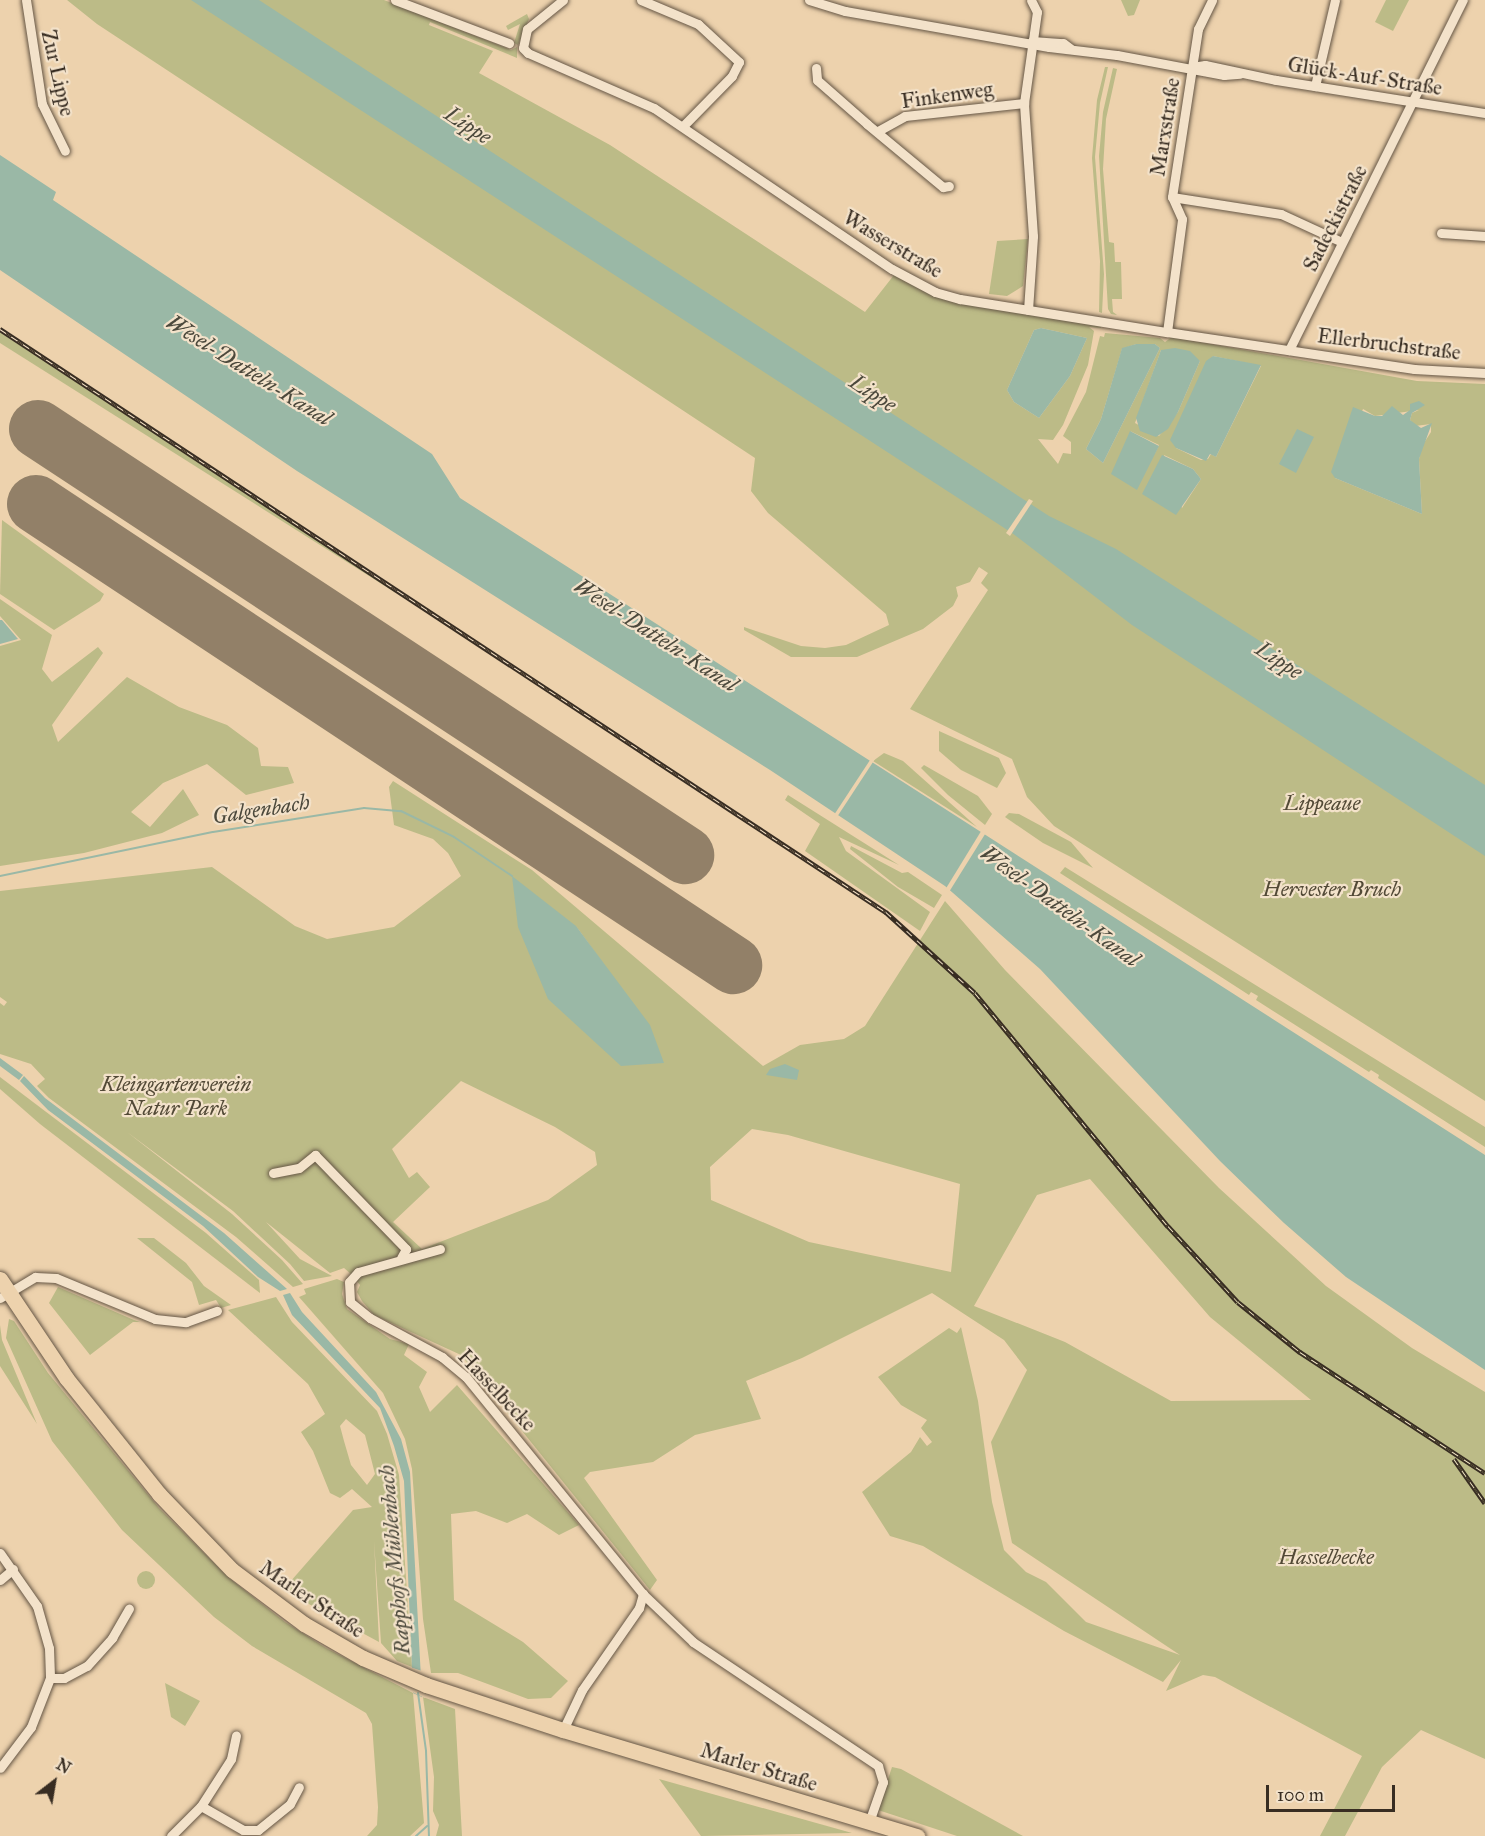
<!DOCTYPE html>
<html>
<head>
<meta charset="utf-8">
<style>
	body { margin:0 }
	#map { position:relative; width:1485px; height:1836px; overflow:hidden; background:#edd2ad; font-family:"IM FELL Great Primer",serif }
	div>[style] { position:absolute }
	.green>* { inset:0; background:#bcbb87 }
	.round { border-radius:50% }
	.water>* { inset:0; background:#9ab8a6 }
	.pier>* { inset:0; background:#edd2ad }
	.stream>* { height:2px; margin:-1px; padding:0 1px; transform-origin:1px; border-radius:1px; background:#9ab8a6 }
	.runway>* { height:58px; margin:-29px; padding:0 29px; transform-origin:29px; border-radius:29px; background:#928068 }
	.roads { filter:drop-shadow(0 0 2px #655645) drop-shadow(0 0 2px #655645) }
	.street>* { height:9px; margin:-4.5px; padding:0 4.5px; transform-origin:4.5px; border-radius:4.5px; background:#f3e2ca }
	.primary>* { height:15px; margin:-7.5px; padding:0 7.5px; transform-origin:7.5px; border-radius:7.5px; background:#edd2ad }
	.rail>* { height:4.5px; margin-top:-2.25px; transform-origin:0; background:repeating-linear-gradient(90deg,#f3e2ca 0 7px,#382d22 0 14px); box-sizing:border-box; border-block:2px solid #382d22 }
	span { translate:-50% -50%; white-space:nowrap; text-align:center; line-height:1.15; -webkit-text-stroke:4.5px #f3e2ca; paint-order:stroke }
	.street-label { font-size:21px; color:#382d22 }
	.park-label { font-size:21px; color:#524936; font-style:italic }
	.water-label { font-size:22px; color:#4c493c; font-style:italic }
	.north { position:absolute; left:24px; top:1752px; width:60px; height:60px; -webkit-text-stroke:4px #f3e2ca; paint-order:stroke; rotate:31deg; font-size:16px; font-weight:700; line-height:24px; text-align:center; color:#382d22 }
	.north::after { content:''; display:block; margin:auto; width:21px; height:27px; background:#382d22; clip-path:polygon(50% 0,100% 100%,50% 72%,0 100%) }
	.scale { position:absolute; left:1266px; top:1785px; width:129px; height:27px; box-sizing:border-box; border:3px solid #382d22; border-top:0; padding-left:8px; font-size:18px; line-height:21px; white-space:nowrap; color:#382d22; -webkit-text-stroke:4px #f3e2ca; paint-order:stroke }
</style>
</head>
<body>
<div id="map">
	<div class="green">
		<i style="clip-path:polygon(evenodd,67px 0,384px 0,511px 50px,517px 47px,517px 58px,430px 22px,429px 25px,493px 51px,479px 73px,610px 145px,865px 312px,894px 275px,931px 294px,969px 304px,1101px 325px,1101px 328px,1089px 327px,1094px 331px,1088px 365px,1063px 425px,1053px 440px,1038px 439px,1058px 464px,1063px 453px,1071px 454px,1071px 442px,1063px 436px,1086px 392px,1100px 336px,1104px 337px,1105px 333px,1160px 338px,1165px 342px,1172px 337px,1417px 381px,1485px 384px,1485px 1101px,1054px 826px,1027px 797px,1012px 759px,910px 709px,988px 590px,981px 583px,988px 573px,979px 567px,970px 582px,956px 587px,958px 596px,953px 606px,923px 629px,857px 657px,791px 657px,744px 630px,744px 627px,801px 646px,825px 648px,846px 645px,889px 625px,886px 614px,768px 513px,751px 491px,755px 458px,97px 24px,67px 0,1041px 328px,1087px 338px,1070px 376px,1039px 418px,1014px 402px,1007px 390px,1034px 330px,1041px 328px,67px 0,1136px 344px,1155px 344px,1160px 348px,1103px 463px,1086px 449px,1101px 419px,1122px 349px,1136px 344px,67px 0,1161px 350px,1200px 361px,1178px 412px,1159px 436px,1135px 423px,1161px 350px,67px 0,1213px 356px,1261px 366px,1216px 457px,1211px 454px,1208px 459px,1201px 460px,1176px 448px,1179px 422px,1213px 356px,67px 0,1363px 409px,1375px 416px,1419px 410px,1412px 413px,1410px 420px,1415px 426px,1431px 424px,1431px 432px,1422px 446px,1419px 459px,1422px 514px,1335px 478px,1363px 409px,67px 0,1130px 431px,1159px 445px,1155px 453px,1130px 431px,67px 0,1164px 455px,1193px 469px,1201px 479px,1182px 508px,1164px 455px)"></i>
		<i style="clip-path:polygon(1121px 0,1140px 0,1134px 15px,1128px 16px)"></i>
		<i style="clip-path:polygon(1386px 0,1409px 0,1393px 31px,1375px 22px)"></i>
		<i style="clip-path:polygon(527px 14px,529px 19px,518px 45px,514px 43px,520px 24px,508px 30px,506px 26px)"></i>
		<i style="clip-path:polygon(1105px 67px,1108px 67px,1100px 103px,1095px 157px,1104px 274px,1102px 313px,1099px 312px,1100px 261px,1092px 158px,1097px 100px)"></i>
		<i style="clip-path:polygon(1113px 68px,1117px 69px,1106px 119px,1103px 169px,1109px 242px,1114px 243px,1115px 262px,1121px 262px,1122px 299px,1112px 299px,1113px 312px,1117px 315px,1111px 314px,1108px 309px,1099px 156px,1103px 112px)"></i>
		<i style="clip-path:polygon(1028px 239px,1023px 286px,1007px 296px,989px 294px,997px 241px)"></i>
		<i style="clip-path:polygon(0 332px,396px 592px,396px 593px,0 343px)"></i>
		<i style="clip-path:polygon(2px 520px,104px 594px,100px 601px,54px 630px,0 594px)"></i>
		<i style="clip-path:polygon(0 599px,52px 635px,42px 669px,52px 682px,98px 647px,103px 653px,52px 725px,58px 742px,127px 677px,179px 707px,227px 725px,258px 748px,261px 766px,288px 767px,294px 783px,246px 795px,207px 764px,163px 783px,131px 812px,150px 827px,183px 789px,199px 815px,162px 833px,84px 853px,0 866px,0 646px,21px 640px,0 616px)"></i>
		<i style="clip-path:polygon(939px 731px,999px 758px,1006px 773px,997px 788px,961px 770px,939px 751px)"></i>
		<i style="clip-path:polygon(884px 753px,903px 761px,977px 827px,873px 761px)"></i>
		<i style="clip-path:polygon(924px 765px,978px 796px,992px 814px,985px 825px,948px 795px,921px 768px)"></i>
		<i style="clip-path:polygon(evenodd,393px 781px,532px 870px,763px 1066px,800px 1045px,844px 1039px,865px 1026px,945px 901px,1005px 970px,1219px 1188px,1326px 1286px,1412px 1348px,1485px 1392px,1485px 1759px,1421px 1730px,1382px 1767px,1345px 1836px,1320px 1836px,1362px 1756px,1215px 1677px,1203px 1675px,1166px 1691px,1181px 1660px,1163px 1682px,1064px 1631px,923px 1546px,890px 1536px,862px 1492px,911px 1452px,920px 1437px,927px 1446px,932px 1442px,921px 1428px,927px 1420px,901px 1405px,878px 1377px,949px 1328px,957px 1333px,961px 1327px,978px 1401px,992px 1502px,1004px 1550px,1026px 1572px,1046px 1582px,1086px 1622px,1180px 1655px,1012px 1543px,991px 1442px,1027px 1370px,1004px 1340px,932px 1293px,802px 1358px,746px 1381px,761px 1419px,695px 1435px,653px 1462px,590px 1472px,584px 1478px,657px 1580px,650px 1590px,461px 1355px,374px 1315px,362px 1301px,357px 1292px,360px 1285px,351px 1274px,344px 1268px,330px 1273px,266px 1222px,300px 1259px,332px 1276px,304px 1281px,290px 1264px,233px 1211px,127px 1132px,232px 1214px,282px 1260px,303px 1284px,293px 1287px,236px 1237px,49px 1098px,37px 1086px,45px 1079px,31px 1064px,0 1054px,0 1003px,4px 1006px,7px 1002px,0 997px,0 891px,212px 867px,295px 926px,327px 939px,394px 927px,461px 876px,448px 853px,433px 839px,394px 825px,389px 787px,393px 781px,576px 926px,607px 969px,663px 1063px,576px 926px,393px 781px,461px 1081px,555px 1127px,595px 1152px,597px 1165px,548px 1200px,422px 1249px,393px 1222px,430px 1187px,417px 1172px,409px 1178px,392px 1149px,461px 1081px,393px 781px,752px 1129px,788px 1135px,960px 1184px,951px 1272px,809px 1242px,711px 1200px,710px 1167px,752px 1129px,393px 781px,1090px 1179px,1210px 1317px,1311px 1400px,1171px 1401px,1065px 1342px,974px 1306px,1037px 1195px,1090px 1179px)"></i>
		<i style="clip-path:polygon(788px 795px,899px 865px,839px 837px,846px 851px,930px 912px,920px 931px,805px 851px,820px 824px,785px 800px)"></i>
		<i style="clip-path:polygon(1009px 813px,1019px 814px,1071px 842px,1093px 868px,1043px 843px,1005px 817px)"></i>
		<i style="clip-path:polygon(851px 846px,902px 873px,908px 872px,942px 895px,934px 908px,898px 887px,850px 849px)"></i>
		<i style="clip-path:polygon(1065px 867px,1485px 1127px,1485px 1147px,1378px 1078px,1379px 1075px,1371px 1070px,1369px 1072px,1256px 1000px,1258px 996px,1251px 992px,1249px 995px,1060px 873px)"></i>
		<i style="clip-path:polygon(0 1077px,206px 1233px,259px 1280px,260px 1293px,40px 1124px,0 1089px)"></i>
		<i style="clip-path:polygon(137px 1238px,154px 1238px,186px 1263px,204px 1286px,231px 1305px,221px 1308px,216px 1300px,199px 1305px,192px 1282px)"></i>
		<i style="clip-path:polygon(337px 1279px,344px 1282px,342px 1294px,347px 1309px,390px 1339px,409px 1344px,404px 1355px,427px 1372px,419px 1387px,430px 1412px,457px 1385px,579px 1525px,559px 1535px,527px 1514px,507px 1523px,476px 1511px,451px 1514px,454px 1600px,523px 1642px,568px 1681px,551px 1698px,528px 1699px,458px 1673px,431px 1673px,423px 1619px,412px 1469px,405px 1439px,383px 1393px,299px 1297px,306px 1294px,304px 1289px)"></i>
		<i style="clip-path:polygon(58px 1287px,134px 1320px,140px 1322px,133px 1322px,90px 1355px,49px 1303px)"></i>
		<i style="clip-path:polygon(evenodd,276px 1297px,292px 1322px,377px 1411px,387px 1434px,399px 1475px,412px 1667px,397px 1661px,381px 1643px,374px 1541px,379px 1642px,283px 1590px,353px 1510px,372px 1507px,352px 1489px,340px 1498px,330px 1493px,313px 1451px,301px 1432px,325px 1414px,308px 1384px,228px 1310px,276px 1297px,346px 1419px,365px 1435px,375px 1474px,367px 1485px,351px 1465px,344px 1441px,340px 1426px,346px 1419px)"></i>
		<i style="clip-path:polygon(9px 1319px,14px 1321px,48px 1373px,159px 1508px,229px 1578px,285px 1622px,326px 1648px,413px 1693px,424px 1823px,410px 1836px,367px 1836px,377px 1825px,378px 1807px,372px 1724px,366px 1713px,252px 1646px,214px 1617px,122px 1530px,52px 1441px,6px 1338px)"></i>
		<i style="clip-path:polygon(0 1325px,2px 1340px,37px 1424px,0 1366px)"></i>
		<i class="round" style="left:137px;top:1571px;width:18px;height:18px"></i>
		<i style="clip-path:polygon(165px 1683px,200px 1701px,185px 1726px,171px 1717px)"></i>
		<i style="clip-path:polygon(423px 1697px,455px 1709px,462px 1836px,436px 1836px,439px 1825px,433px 1811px,434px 1777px)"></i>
		<i style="clip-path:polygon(892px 1767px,901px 1769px,1023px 1836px,957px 1836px,878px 1810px)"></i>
		<i style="clip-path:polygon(659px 1779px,852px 1833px,701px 1836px)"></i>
	</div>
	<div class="water">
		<i style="clip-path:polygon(191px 0,259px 0,1049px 516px,1116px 549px,1485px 785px,1485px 856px,1132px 625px,1012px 533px)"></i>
		<i style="clip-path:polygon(0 155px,56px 192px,53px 200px,432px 454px,460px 498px,1485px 1155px,1485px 1370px,1346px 1277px,1284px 1223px,1220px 1161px,1040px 969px,945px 886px,770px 770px,297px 471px,0 270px)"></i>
		<i style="clip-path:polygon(1041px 328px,1087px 338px,1070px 376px,1039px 418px,1014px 402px,1007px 390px,1034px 330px)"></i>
		<i style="clip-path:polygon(1136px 344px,1155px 344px,1160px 348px,1103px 463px,1086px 449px,1101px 419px,1122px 348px)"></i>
		<i style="clip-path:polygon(1175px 348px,1190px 351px,1200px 361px,1178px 412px,1168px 429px,1156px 437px,1140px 431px,1136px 418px,1161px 350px)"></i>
		<i style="clip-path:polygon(1213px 356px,1261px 365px,1216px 457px,1210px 454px,1206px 461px,1176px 448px,1170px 440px,1206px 361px)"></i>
		<i style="clip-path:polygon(1419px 401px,1425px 405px,1412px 413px,1410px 420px,1421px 428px,1432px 423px,1419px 459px,1422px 514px,1335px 478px,1331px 472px,1353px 407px,1375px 416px,1382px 416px,1392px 406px,1403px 415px,1410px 410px,1410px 404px)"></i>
		<i style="clip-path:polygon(1297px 429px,1314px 437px,1296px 473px,1279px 464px)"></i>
		<i style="clip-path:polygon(1130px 431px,1159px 446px,1137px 490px,1111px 474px)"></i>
		<i style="clip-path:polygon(1162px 455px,1193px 469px,1201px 479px,1176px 515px,1142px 494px)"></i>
		<i style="clip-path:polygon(0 620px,2px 620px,18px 639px,0 644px)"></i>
		<i style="clip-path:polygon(512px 876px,576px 926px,650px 1025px,664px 1063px,621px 1066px,548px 999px,518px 927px)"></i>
		<i style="clip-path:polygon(0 1058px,23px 1075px,19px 1080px,0 1066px)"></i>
		<i style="clip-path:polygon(785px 1064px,799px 1070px,797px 1080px,766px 1075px,770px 1069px)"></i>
		<i style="clip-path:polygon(24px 1076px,45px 1098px,224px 1233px,287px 1289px,280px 1291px,258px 1277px,203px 1226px,48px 1110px,20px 1081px)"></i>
		<i style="clip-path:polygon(290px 1293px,302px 1312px,376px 1392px,401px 1439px,410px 1472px,422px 1697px,413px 1693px,404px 1481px,394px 1446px,380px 1408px,292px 1315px,283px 1295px)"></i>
	</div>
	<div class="pier">
		<i style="clip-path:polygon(1029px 499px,1033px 501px,1010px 536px,1006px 533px)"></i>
		<i style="clip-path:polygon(872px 757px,875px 759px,837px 817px,834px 815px)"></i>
		<i style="clip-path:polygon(983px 828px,987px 831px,949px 892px,945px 890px)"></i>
		<i style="clip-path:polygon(410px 1667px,425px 1672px,425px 1698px,410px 1691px)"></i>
	</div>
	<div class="stream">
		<i style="left:0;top:876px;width:217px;rotate:-11.7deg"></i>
		<i style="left:213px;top:832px;width:153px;rotate:-9deg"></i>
		<i style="left:364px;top:808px;width:37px;rotate:5deg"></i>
		<i style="left:401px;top:811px;width:59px;rotate:26.1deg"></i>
		<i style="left:454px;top:837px;width:70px;rotate:33.9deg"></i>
		<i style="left:418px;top:1693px;width:59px;rotate:82.1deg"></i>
		<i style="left:426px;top:1751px;width:85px;rotate:88deg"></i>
		<i style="left:416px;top:1836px;width:15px;rotate:-42deg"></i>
	</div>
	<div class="runway">
		<i style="left:38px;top:429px;width:775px;rotate:33.36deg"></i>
		<i style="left:36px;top:504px;width:836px;rotate:33.48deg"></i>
	</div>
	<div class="roads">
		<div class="street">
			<i style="left:26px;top:0;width:105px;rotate:81.3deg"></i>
			<i style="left:42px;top:104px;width:52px;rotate:63.9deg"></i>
			<i style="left:395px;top:0;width:122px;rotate:20.7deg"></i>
			<i style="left:563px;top:0;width:46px;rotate:141.1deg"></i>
			<i style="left:527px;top:29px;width:19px;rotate:102deg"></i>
			<i style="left:523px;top:48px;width:7px;rotate:45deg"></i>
			<i style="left:528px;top:53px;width:137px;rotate:23.6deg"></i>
			<i style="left:654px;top:108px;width:287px;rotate:34.1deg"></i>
			<i style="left:892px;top:269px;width:49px;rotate:28.1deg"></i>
			<i style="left:935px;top:292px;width:26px;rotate:16deg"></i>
			<i style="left:960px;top:299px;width:210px;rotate:9.1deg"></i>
			<i style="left:1167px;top:332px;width:250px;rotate:8.5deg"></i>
			<i style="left:1414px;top:369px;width:71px;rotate:3.2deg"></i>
			<i style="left:641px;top:0;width:62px;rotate:22.8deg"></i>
			<i style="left:698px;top:24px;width:56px;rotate:42.8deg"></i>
			<i style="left:739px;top:62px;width:16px;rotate:117deg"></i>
			<i style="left:732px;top:76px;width:70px;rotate:134.4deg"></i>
			<i style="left:809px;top:0;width:38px;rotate:17deg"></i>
			<i style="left:845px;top:11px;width:207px;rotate:10deg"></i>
			<i style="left:1049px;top:47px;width:68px;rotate:6.7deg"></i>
			<i style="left:1117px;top:55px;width:109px;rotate:10.6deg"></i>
			<i style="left:1224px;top:75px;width:16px;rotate:-4deg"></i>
			<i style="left:1032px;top:41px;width:31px;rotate:4deg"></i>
			<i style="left:1063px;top:43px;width:9px;rotate:36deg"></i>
			<i style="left:1192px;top:67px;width:13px;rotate:-9deg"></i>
			<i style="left:1205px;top:65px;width:73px;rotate:11.9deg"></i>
			<i style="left:1276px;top:80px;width:212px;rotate:9deg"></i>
			<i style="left:816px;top:68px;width:12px;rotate:85deg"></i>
			<i style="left:817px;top:80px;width:67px;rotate:41.3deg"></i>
			<i style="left:867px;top:124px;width:99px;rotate:39.7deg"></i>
			<i style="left:943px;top:187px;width:6px;rotate:-9deg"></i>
			<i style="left:1315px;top:86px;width:88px;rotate:-76.9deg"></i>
			<i style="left:878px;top:131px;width:31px;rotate:-29deg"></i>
			<i style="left:905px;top:116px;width:120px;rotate:-6.2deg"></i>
			<i style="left:1172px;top:197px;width:110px;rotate:8.9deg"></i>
			<i style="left:1281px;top:214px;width:67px;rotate:24.7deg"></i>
			<i style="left:1441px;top:233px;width:44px;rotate:3.9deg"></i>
			<i style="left:1028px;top:310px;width:74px;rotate:-86.1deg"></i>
			<i style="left:1033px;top:236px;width:133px;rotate:-93.9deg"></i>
			<i style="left:1024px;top:103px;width:92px;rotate:-81.9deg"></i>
			<i style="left:1037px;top:12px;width:13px;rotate:-117deg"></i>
			<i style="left:1167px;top:332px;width:114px;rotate:-82.4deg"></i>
			<i style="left:1182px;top:219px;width:24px;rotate:-114deg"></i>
			<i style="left:1172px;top:197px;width:170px;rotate:-81.2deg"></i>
			<i style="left:1198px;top:29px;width:32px;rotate:-64deg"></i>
			<i style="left:1289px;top:350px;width:391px;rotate:-63.6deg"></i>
			<i style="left:273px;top:1173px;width:26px;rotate:-11deg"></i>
			<i style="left:299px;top:1168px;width:21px;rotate:-39deg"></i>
			<i style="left:315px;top:1155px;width:131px;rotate:45.9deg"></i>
			<i style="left:406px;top:1249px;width:10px;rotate:119deg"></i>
			<i style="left:440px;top:1249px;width:85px;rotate:164.3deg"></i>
			<i style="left:358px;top:1272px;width:13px;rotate:132deg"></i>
			<i style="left:349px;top:1282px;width:20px;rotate:87deg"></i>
			<i style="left:350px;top:1302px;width:26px;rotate:39deg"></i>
			<i style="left:370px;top:1318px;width:82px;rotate:28.4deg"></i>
			<i style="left:442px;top:1357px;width:31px;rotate:40deg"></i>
			<i style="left:466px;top:1377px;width:280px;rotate:50.8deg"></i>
			<i style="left:643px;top:1594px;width:69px;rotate:43.8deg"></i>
			<i style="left:693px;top:1642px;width:223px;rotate:33.8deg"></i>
			<i style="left:878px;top:1766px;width:17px;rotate:73deg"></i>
			<i style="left:883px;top:1782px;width:42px;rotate:109.3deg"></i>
			<i style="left:0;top:1298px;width:41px;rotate:-31deg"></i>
			<i style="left:35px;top:1277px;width:21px;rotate:3deg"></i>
			<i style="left:56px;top:1278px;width:107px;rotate:22.5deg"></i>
			<i style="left:155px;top:1319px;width:31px;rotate:6deg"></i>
			<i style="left:186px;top:1322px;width:33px;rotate:-20deg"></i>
			<i style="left:0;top:1553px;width:65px;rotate:55.1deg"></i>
			<i style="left:37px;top:1606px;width:44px;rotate:74.1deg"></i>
			<i style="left:49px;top:1648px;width:30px;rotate:88deg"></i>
			<i style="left:50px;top:1678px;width:53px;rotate:111.2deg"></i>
			<i style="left:31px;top:1727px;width:51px;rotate:127.1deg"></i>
			<i style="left:0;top:1580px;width:17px;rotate:-40deg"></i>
			<i style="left:50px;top:1678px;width:14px"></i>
			<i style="left:64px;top:1678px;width:26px;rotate:-28deg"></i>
			<i style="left:87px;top:1666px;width:38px;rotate:-48deg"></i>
			<i style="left:112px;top:1638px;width:34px;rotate:-60deg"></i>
			<i style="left:563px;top:1730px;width:44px;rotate:-64.6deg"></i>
			<i style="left:582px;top:1690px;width:100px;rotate:-55.2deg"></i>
			<i style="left:639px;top:1608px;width:15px;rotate:-74deg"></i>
			<i style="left:201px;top:1806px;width:48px;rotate:29.7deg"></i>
			<i style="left:243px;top:1830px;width:15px"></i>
			<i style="left:258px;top:1830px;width:41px;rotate:-39.1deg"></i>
			<i style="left:290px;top:1804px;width:19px;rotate:-62deg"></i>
			<i style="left:171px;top:1836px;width:42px;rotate:-45deg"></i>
			<i style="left:201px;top:1806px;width:56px;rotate:-57.4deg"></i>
			<i style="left:231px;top:1759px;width:24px;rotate:-78deg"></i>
		</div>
		<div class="primary">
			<i style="left:0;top:1279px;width:120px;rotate:56.2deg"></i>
			<i style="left:67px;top:1379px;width:147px;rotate:51.3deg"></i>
			<i style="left:159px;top:1494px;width:105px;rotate:46.2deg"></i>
			<i style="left:232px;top:1570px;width:90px;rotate:36.9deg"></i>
			<i style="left:304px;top:1624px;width:68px;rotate:30deg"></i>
			<i style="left:363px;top:1658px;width:69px;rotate:23.2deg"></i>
			<i style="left:426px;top:1685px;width:144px;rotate:18.2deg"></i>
			<i style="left:563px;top:1730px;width:370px;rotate:16.7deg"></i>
		</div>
	</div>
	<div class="rail">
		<i style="left:0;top:329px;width:1061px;rotate:33.35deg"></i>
		<i style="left:886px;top:912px;width:120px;rotate:42.3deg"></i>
		<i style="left:975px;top:993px;width:303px;rotate:50.4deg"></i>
		<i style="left:1168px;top:1226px;width:103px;rotate:47.4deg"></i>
		<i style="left:1238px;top:1302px;width:80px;rotate:38.9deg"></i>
		<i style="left:1300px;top:1352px;width:221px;rotate:33.2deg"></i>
		<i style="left:1454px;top:1459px;width:54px;rotate:54.8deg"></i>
	</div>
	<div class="street-label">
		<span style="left:58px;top:73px;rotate:77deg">Zur Lippe</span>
		<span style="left:1365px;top:76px;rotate:9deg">Glück-Auf-Straße</span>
		<span style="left:947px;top:95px;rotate:-8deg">Finkenweg</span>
		<span style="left:1165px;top:127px;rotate:-81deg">Marxstraße</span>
		<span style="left:1335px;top:218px;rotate:-63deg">Sadeckistraße</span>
		<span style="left:893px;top:244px;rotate:31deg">Wasserstraße</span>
		<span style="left:1389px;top:344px;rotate:7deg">Ellerbruchstraße</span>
		<span style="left:497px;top:1390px;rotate:47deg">Hasselbecke</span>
		<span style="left:312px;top:1599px;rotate:34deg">Marler Straße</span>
		<span style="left:759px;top:1767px;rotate:17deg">Marler Straße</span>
	</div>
	<div class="park-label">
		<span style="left:1322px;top:803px">Lippeaue</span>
		<span style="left:1332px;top:889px">Hervester Bruch</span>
		<span style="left:176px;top:1096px">Kleingartenverein<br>Natur Park</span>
		<span style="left:1326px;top:1557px">Hasselbecke</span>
	</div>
	<div class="water-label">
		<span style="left:468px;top:125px;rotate:33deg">Lippe</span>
		<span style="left:249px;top:370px;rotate:32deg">Wesel-Datteln-Kanal</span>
		<span style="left:873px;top:393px;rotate:33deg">Lippe</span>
		<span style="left:656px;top:635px;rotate:33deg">Wesel-Datteln-Kanal</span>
		<span style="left:1279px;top:660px;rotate:33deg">Lippe</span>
		<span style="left:261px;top:809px;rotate:-9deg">Galgenbach</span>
		<span style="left:1060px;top:906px;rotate:36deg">Wesel-Datteln-Kanal</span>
		<span style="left:394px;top:1560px;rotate:-95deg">Rapphofs Mühlenbach</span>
	</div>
	<div class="north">N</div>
	<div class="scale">100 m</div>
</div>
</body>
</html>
